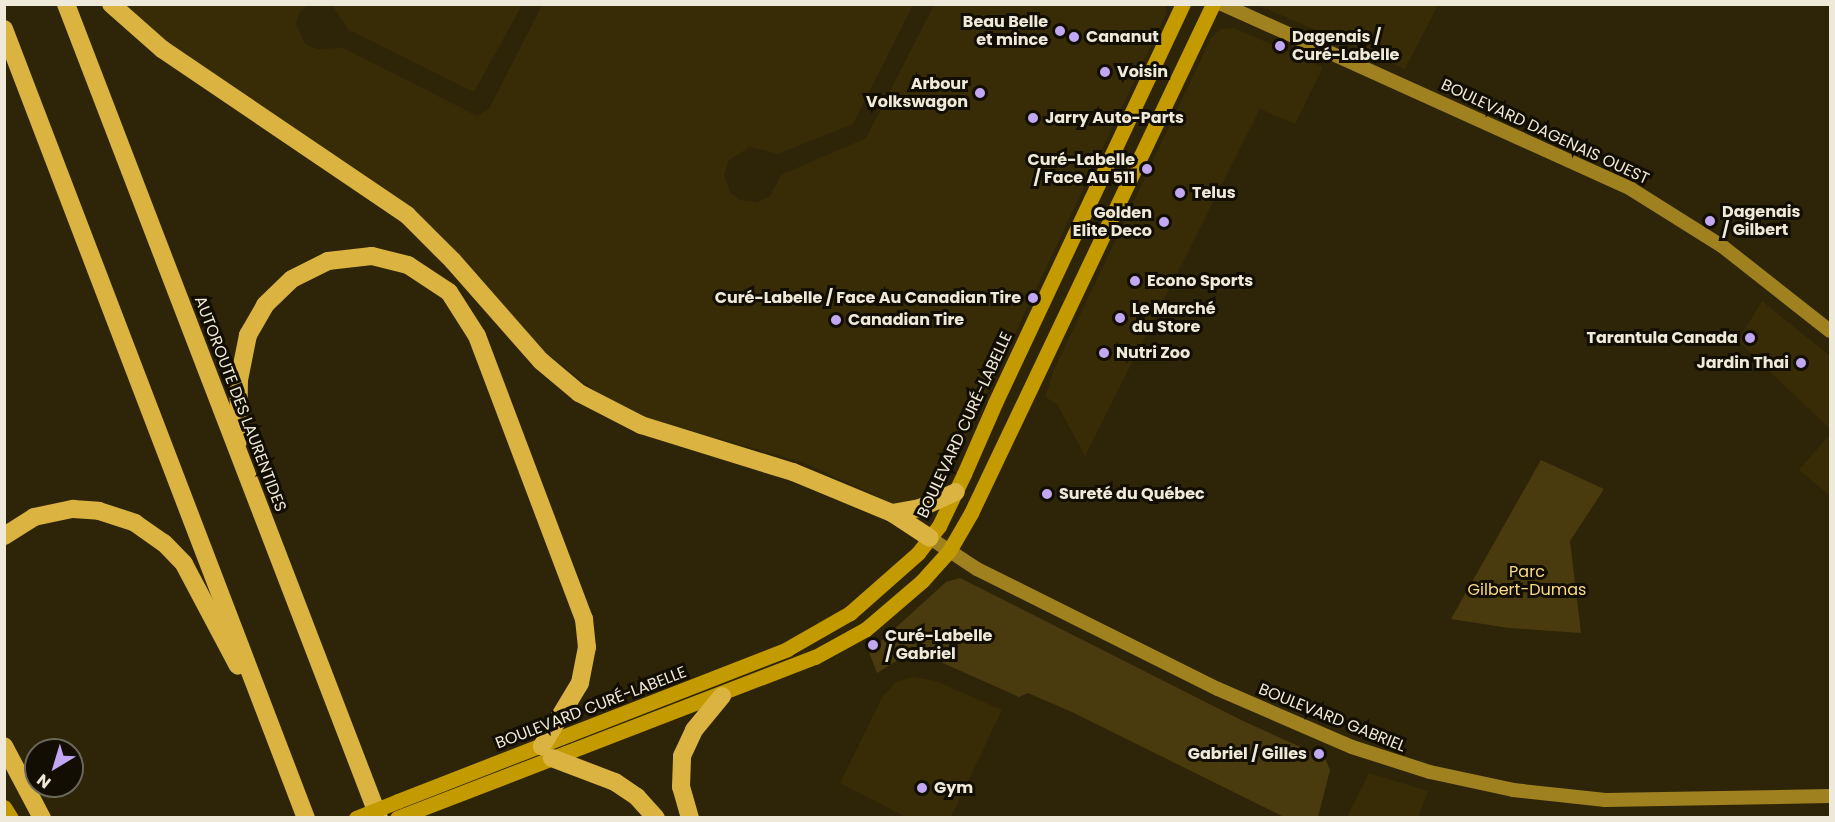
<!DOCTYPE html>
<html>
<head>
<meta charset="utf-8">
<style>
	body { margin:0 }
	#map { position:relative; width:1835px; height:822px; overflow:hidden; background:#2e2408; font-family:Poppins,sans-serif }
	div>[style] { position:absolute }
	.built>* { inset:0; background:#382c07 }
	.green>* { inset:0; background:#4a3b0e }
	.secondary>* { height:14px; margin:-7px; padding:0 7px; transform-origin:7px; border-radius:7px; background:#a08120 }
	.primary>* { height:15px; margin:-7.5px; padding:0 7.5px; transform-origin:7.5px; border-radius:7.5px; background:#c39a00 }
	.highway>* { height:18px; margin:-9px; padding:0 9px; transform-origin:9px; border-radius:9px; background:#dab341 }
	.primary-bridge>* { height:15px; margin:-7.5px; padding:0 7.5px; transform-origin:7.5px; border-radius:7.5px; background:#c39a00 }
	.dots>* { width:16px; height:16px; translate:-50% -50%; box-sizing:border-box; border:3px solid #120e04; border-radius:50% }
	span { translate:-50% -50%; white-space:nowrap; text-align:center; line-height:1.15; -webkit-text-stroke:6px #120e04; paint-order:stroke }
	.poi-label { font-size:16px; color:#efe9d9; font-weight:700 }
	.right { translate:-100% -50%; text-align:right }
	.left { translate:0 -50%; text-align:left }
	.street-label { font-size:16px; color:#efe9d9 }
	.park-label { font-size:16px; color:#fadb84 }
	.frame { position:absolute; inset:0; border:6px solid #efe9d9; pointer-events:none }
	.north { position:absolute; left:24px; top:738px; width:60px; height:60px; box-sizing:border-box; background:#120e04; border:2px solid #6a6659; border-radius:50%; rotate:218deg; font-size:16px; font-weight:700; line-height:24px; text-align:center; color:#efe9d9 }
	.north::after { content:''; display:block; margin:auto; width:21px; height:27px; background:#c2a8f3; clip-path:polygon(50% 0,100% 100%,50% 72%,0 100%) }
</style>
</head>
<body>
<div id="map">
	<div class="built">
		<i style="clip-path:polygon(1166px 4px,1166px 14px,951px 469px,929px 498px,894px 504px,802px 462px,649px 419px,599px 394px,540px 348px,437px 231px,184px 56px,122px 5px,308px 5px,301px 10px,296px 24px,305px 44px,317px 49px,343px 48px,477px 116px,489px 109px,542px 5px,913px 5px,853px 124px,778px 154px,750px 147px,729px 160px,724px 174px,730px 192px,740px 200px,757px 202px,770px 196px,781px 175px,866px 138px,934px 5px)"></i>
		<i style="clip-path:polygon(332px 5px,522px 5px,474px 92px,349px 30px)"></i>
		<i style="clip-path:polygon(1258px 5px,1438px 4px,1438px 5px,1405px 69px)"></i>
		<i style="clip-path:polygon(1234px 28px,1323px 67px,1295px 124px,1260px 109px,1085px 456px,1057px 404px,1045px 397px,1054px 370px,1211px 38px,1221px 29px)"></i>
		<i style="clip-path:polygon(1762px 301px,1830px 356px,1830px 429px,1738px 341px)"></i>
		<i style="clip-path:polygon(1830px 434px,1830px 496px,1799px 470px)"></i>
		<i style="clip-path:polygon(913px 677px,936px 681px,1002px 710px,951px 817px,906px 817px,840px 783px,883px 696px,896px 682px)"></i>
		<i style="clip-path:polygon(1369px 773px,1428px 791px,1418px 817px,1347px 817px)"></i>
	</div>
	<div class="green">
		<i style="clip-path:polygon(1541px 460px,1604px 489px,1570px 541px,1581px 633px,1509px 628px,1451px 619px)"></i>
		<i style="clip-path:polygon(960px 578px,1243px 721px,1325px 758px,1330px 770px,1318px 817px,1284px 817px,1072px 712px,1028px 693px,1019px 697px,934px 659px,901px 658px,877px 673px,869px 652px,946px 582px)"></i>
	</div>
	<div class="secondary">
		<i style="left:1222px;top:4px;width:449px;rotate:24.3deg"></i>
		<i style="left:1631px;top:189px;width:107px;rotate:32.1deg"></i>
		<i style="left:1722px;top:246px;width:137px;rotate:38.2deg"></i>
		<i style="left:930px;top:538px;width:56px;rotate:33.4deg"></i>
		<i style="left:977px;top:569px;width:269px;rotate:26.5deg"></i>
		<i style="left:1218px;top:689px;width:146px;rotate:23.4deg"></i>
		<i style="left:1352px;top:747px;width:82px;rotate:17.8deg"></i>
		<i style="left:1430px;top:772px;width:85px;rotate:12.2deg"></i>
		<i style="left:1513px;top:790px;width:93px;rotate:6.2deg"></i>
		<i style="left:1605px;top:800px;width:225px;rotate:-1deg"></i>
	</div>
	<div class="primary">
		<i style="left:398px;top:801px;width:418px;rotate:-21.3deg"></i>
		<i style="left:787px;top:649px;width:73px;rotate:-29.7deg"></i>
		<i style="left:850px;top:613px;width:91px;rotate:-41.4deg"></i>
		<i style="left:918px;top:553px;width:34px;rotate:-52deg"></i>
		<i style="left:939px;top:526px;width:58px;rotate:-64.3deg"></i>
		<i style="left:964px;top:474px;width:77px;rotate:-66.4deg"></i>
		<i style="left:995px;top:403px;width:441px;rotate:-64.8deg"></i>
		<i style="left:4px;top:807px;width:13px;rotate:58deg"></i>
		<i style="left:397px;top:818px;width:448px;rotate:-21.1deg"></i>
		<i style="left:815px;top:657px;width:58px;rotate:-28.8deg"></i>
		<i style="left:866px;top:629px;width:74px;rotate:-40.6deg"></i>
		<i style="left:922px;top:581px;width:40px;rotate:-48deg"></i>
		<i style="left:949px;top:551px;width:44px;rotate:-59.9deg"></i>
		<i style="left:971px;top:513px;width:564px;rotate:-64.57deg"></i>
	</div>
	<div class="highway">
		<i style="left:66px;top:4px;width:872px;rotate:68.97deg"></i>
		<i style="left:111px;top:4px;width:68px;rotate:41.4deg"></i>
		<i style="left:162px;top:49px;width:296px;rotate:34.1deg"></i>
		<i style="left:407px;top:215px;width:65px;rotate:45deg"></i>
		<i style="left:453px;top:261px;width:133px;rotate:48.7deg"></i>
		<i style="left:541px;top:361px;width:50px;rotate:40.1deg"></i>
		<i style="left:579px;top:393px;width:70px;rotate:27.3deg"></i>
		<i style="left:641px;top:425px;width:159px;rotate:17.2deg"></i>
		<i style="left:793px;top:472px;width:107px;rotate:22.5deg"></i>
		<i style="left:892px;top:513px;width:45px;rotate:33.3deg"></i>
		<i style="left:4px;top:29px;width:845px;rotate:69.06deg"></i>
		<i style="left:238px;top:441px;width:61px;rotate:-89.1deg"></i>
		<i style="left:239px;top:380px;width:46px;rotate:-78.7deg"></i>
		<i style="left:248px;top:335px;width:34px;rotate:-60deg"></i>
		<i style="left:265px;top:305px;width:37px;rotate:-44deg"></i>
		<i style="left:292px;top:279px;width:40px;rotate:-26.6deg"></i>
		<i style="left:328px;top:261px;width:44px;rotate:-6.5deg"></i>
		<i style="left:372px;top:256px;width:37px;rotate:14deg"></i>
		<i style="left:408px;top:265px;width:49px;rotate:33.4deg"></i>
		<i style="left:449px;top:292px;width:52px;rotate:57.5deg"></i>
		<i style="left:477px;top:336px;width:303px;rotate:69.3deg"></i>
		<i style="left:584px;top:619px;width:28px;rotate:84deg"></i>
		<i style="left:587px;top:647px;width:37px;rotate:101deg"></i>
		<i style="left:580px;top:683px;width:74px;rotate:121.1deg"></i>
		<i style="left:892px;top:513px;width:28px;rotate:-10deg"></i>
		<i style="left:920px;top:508px;width:39px;rotate:-24deg"></i>
		<i style="left:4px;top:536px;width:36px;rotate:-32deg"></i>
		<i style="left:34px;top:517px;width:40px;rotate:-12deg"></i>
		<i style="left:73px;top:509px;width:26px;rotate:4deg"></i>
		<i style="left:99px;top:511px;width:38px;rotate:18deg"></i>
		<i style="left:135px;top:523px;width:35px;rotate:35deg"></i>
		<i style="left:164px;top:543px;width:29px;rotate:46deg"></i>
		<i style="left:184px;top:564px;width:115px;rotate:62.1deg"></i>
		<i style="left:4px;top:746px;width:81px;rotate:62.2deg"></i>
		<i style="left:552px;top:758px;width:67px;rotate:20.9deg"></i>
		<i style="left:615px;top:782px;width:27px;rotate:34deg"></i>
		<i style="left:637px;top:797px;width:28px;rotate:48deg"></i>
		<i style="left:690px;top:818px;width:32px;rotate:-106deg"></i>
		<i style="left:681px;top:787px;width:31px;rotate:-88deg"></i>
		<i style="left:682px;top:756px;width:29px;rotate:-65deg"></i>
		<i style="left:694px;top:730px;width:44px;rotate:-50.5deg"></i>
	</div>
	<div class="primary-bridge">
		<i style="left:356px;top:818px;width:45px;rotate:-22deg"></i>
	</div>
	<div class="dots">
		<i style="left:1060px;top:31px;background:#c2a8f3"></i>
		<i style="left:1074px;top:37px;background:#c2a8f3"></i>
		<i style="left:1280px;top:46px;background:#c2a8f3"></i>
		<i style="left:1105px;top:72px;background:#c2a8f3"></i>
		<i style="left:980px;top:93px;background:#c2a8f3"></i>
		<i style="left:1033px;top:118px;background:#c2a8f3"></i>
		<i style="left:1147px;top:169px;background:#c2a8f3"></i>
		<i style="left:1180px;top:193px;background:#c2a8f3"></i>
		<i style="left:1710px;top:221px;background:#c2a8f3"></i>
		<i style="left:1164px;top:222px;background:#c2a8f3"></i>
		<i style="left:1135px;top:281px;background:#c2a8f3"></i>
		<i style="left:1033px;top:298px;background:#c2a8f3"></i>
		<i style="left:1120px;top:318px;background:#c2a8f3"></i>
		<i style="left:836px;top:320px;background:#c2a8f3"></i>
		<i style="left:1750px;top:338px;background:#c2a8f3"></i>
		<i style="left:1104px;top:353px;background:#c2a8f3"></i>
		<i style="left:1801px;top:363px;background:#c2a8f3"></i>
		<i style="left:1047px;top:494px;background:#c2a8f3"></i>
		<i style="left:873px;top:645px;background:#c2a8f3"></i>
		<i style="left:1319px;top:754px;background:#c2a8f3"></i>
		<i style="left:922px;top:788px;background:#c2a8f3"></i>
	</div>
	<div class="poi-label">
		<span class="right" style="left:1048px;top:31px">Beau Belle<br>et mince</span>
		<span class="left" style="left:1086px;top:37px">Cananut</span>
		<span class="left" style="left:1292px;top:46px">Dagenais /<br>Curé-Labelle</span>
		<span class="left" style="left:1117px;top:72px">Voisin</span>
		<span class="right" style="left:968px;top:93px">Arbour<br>Volkswagon</span>
		<span class="left" style="left:1045px;top:118px">Jarry Auto-Parts</span>
		<span class="right" style="left:1135px;top:169px">Curé-Labelle<br>/ Face Au 511</span>
		<span class="left" style="left:1192px;top:193px">Telus</span>
		<span class="left" style="left:1722px;top:221px">Dagenais<br>/ Gilbert</span>
		<span class="right" style="left:1152px;top:222px">Golden<br>Elite Deco</span>
		<span class="left" style="left:1147px;top:281px">Econo Sports</span>
		<span class="right" style="left:1021px;top:298px">Curé-Labelle / Face Au Canadian Tire</span>
		<span class="left" style="left:1132px;top:318px">Le Marché<br>du Store</span>
		<span class="left" style="left:848px;top:320px">Canadian Tire</span>
		<span class="right" style="left:1738px;top:338px">Tarantula Canada</span>
		<span class="left" style="left:1116px;top:353px">Nutri Zoo</span>
		<span class="right" style="left:1789px;top:363px">Jardin Thai</span>
		<span class="left" style="left:1059px;top:494px">Sureté du Québec</span>
		<span class="left" style="left:885px;top:645px">Curé-Labelle<br>/ Gabriel</span>
		<span class="right" style="left:1307px;top:754px">Gabriel / Gilles</span>
		<span class="left" style="left:934px;top:788px">Gym</span>
	</div>
	<div class="street-label">
		<span style="left:1545px;top:132px;rotate:25deg">BOULEVARD DAGENAIS OUEST</span>
		<span style="left:240px;top:404px;rotate:69deg">AUTOROUTE DES LAURENTIDES</span>
		<span style="left:965px;top:425px;rotate:-65deg">BOULEVARD CURÉ-LABELLE</span>
		<span style="left:591px;top:708px;rotate:-21deg">BOULEVARD CURÉ-LABELLE</span>
		<span style="left:1332px;top:718px;rotate:22deg">BOULEVARD GABRIEL</span>
	</div>
	<div class="park-label">
		<span style="left:1527px;top:581px">Parc<br>Gilbert-Dumas</span>
	</div>
	<div class="frame"></div>
	<div class="north">N</div>
</div>
</body>
</html>
